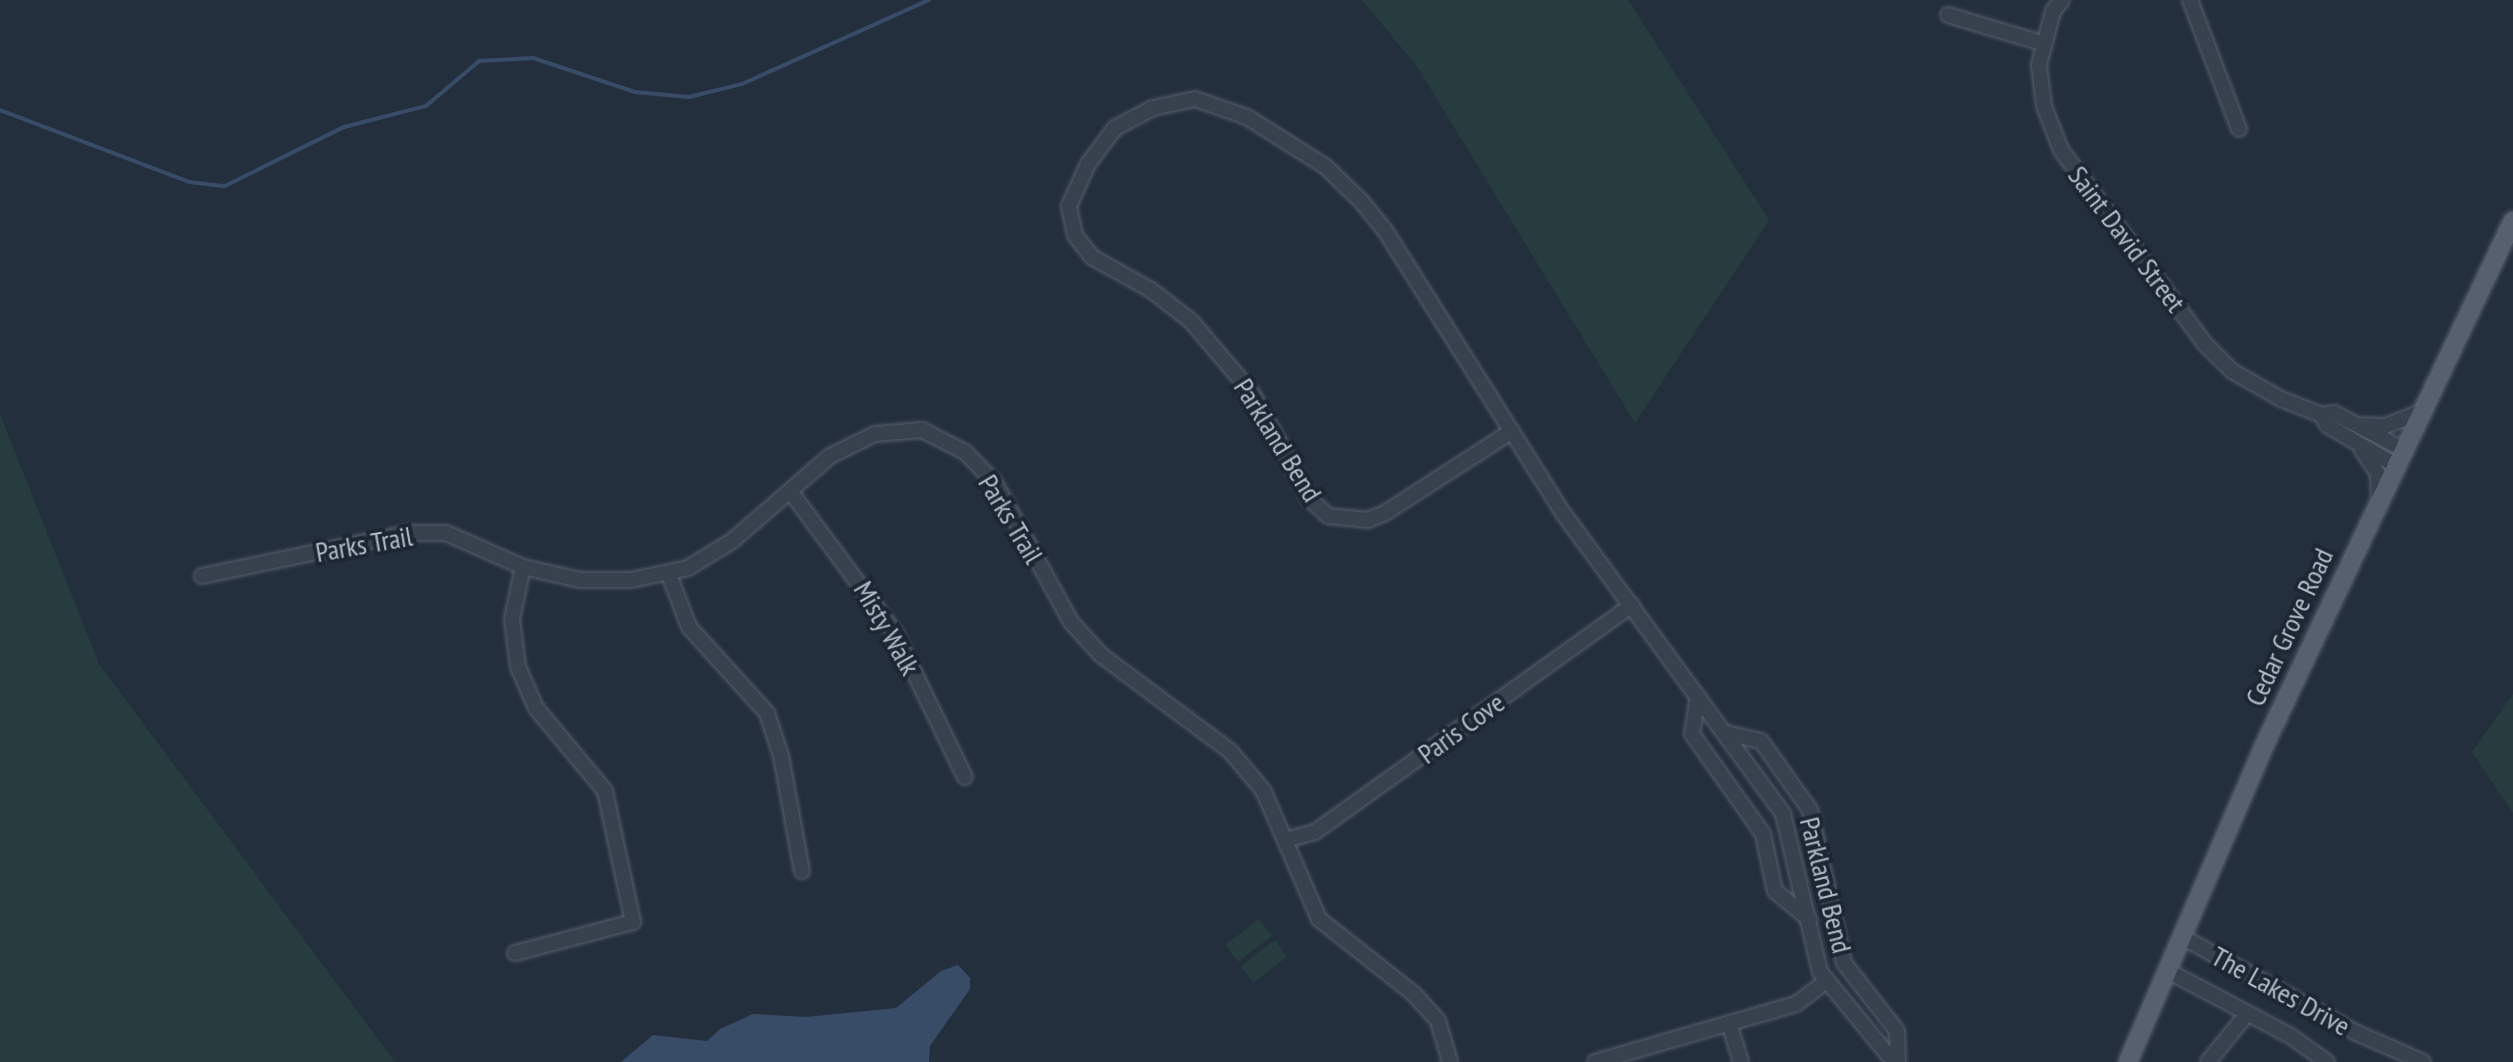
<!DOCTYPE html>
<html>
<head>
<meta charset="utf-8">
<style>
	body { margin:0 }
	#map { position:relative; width:2513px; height:1062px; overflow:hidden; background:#242f3e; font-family:"PT Sans Narrow",sans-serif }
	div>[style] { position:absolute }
	.green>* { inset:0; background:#263c3f }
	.water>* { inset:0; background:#394c67 }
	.stream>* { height:4px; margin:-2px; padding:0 2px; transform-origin:2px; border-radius:2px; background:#394c67 }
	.roads { filter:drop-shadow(0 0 2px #565f6c) drop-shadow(0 0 2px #565f6c) }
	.minor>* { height:14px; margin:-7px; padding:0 7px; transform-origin:7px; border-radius:7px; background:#38414e }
	.major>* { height:18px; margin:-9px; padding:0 9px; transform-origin:9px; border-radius:9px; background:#56606e }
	span { translate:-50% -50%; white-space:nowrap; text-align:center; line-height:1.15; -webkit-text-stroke:8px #1d2633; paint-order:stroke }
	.street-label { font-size:28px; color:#b4bcc9 }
</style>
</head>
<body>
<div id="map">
	<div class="green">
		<i style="clip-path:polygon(1362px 0,1628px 0,1769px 220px,1635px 423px,1416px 65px)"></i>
		<i style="clip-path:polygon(0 414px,99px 664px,395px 1062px,0 1062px)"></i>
		<i style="clip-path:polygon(2513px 694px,2513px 813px,2472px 752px)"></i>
		<i style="clip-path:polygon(1259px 919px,1272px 936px,1238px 962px,1225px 945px)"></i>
		<i style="clip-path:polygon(1275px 940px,1287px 957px,1253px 983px,1241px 966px)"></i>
	</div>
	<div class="water">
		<i style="clip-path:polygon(958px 965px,970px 978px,970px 989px,930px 1046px,929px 1062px,621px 1062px,653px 1035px,707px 1041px,720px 1029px,753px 1014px,806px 1017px,896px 1008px,941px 971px)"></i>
	</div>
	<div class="stream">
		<i style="left:0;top:110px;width:203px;rotate:20.8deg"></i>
		<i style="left:190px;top:182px;width:35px;rotate:7deg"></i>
		<i style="left:225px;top:186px;width:133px;rotate:-26.4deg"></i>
		<i style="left:344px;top:127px;width:85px;rotate:-14.4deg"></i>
		<i style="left:426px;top:106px;width:70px;rotate:-40.3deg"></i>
		<i style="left:479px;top:61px;width:54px;rotate:-3.2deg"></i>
		<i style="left:533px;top:58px;width:108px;rotate:18.4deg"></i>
		<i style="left:635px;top:92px;width:54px;rotate:5.3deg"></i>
		<i style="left:689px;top:97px;width:55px;rotate:-13.8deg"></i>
		<i style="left:742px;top:84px;width:205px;rotate:-24.2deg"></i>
	</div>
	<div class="roads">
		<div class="minor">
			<i style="left:2062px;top:0;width:14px;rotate:129deg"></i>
			<i style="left:2053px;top:11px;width:56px;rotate:104.5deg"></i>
			<i style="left:2039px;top:65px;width:41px;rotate:83deg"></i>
			<i style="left:2044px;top:106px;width:47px;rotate:68.9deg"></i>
			<i style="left:2061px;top:150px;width:242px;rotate:53.4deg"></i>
			<i style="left:2205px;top:344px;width:38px;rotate:45deg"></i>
			<i style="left:2232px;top:371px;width:56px;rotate:29.7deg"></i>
			<i style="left:2281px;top:399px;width:44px;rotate:21.3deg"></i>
			<i style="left:2322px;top:415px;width:12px;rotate:-9deg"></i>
			<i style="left:2334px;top:413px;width:78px;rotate:27.6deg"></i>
			<i style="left:2190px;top:0;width:138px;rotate:69.2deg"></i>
			<i style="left:1948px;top:15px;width:101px;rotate:16.6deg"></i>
			<i style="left:2322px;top:415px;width:11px;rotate:63deg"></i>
			<i style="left:2327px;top:425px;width:79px;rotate:30.5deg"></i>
			<i style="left:2363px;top:425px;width:22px;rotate:3deg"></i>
			<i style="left:2385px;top:426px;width:36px;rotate:-21deg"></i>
			<i style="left:1512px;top:431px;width:151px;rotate:147.2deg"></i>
			<i style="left:1385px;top:513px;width:18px;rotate:158deg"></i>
			<i style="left:1368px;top:520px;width:40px;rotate:-174.3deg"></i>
			<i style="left:1328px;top:516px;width:25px;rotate:-137deg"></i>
			<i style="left:1310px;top:499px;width:121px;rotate:-118.7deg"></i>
			<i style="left:1252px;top:393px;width:94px;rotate:-130.3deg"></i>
			<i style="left:1191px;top:321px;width:51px;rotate:-142.2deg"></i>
			<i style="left:1151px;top:290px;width:68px;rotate:-150.8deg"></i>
			<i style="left:1092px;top:257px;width:28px;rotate:-128deg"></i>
			<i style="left:1075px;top:235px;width:30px;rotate:-102deg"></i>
			<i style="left:1069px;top:206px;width:46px;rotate:-65.7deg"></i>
			<i style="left:1088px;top:164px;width:45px;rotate:-53.1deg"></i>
			<i style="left:1115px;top:128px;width:43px;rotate:-27.8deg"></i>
			<i style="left:1153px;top:108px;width:43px;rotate:-12.1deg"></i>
			<i style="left:1195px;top:99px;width:55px;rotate:19.1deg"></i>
			<i style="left:1247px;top:117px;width:93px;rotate:32.3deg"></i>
			<i style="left:1326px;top:167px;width:50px;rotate:44.2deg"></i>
			<i style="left:1362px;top:202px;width:38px;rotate:51deg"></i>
			<i style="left:1386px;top:232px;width:332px;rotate:57.8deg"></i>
			<i style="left:1563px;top:513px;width:373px;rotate:53.8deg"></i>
			<i style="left:1783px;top:814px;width:162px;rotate:76.8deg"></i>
			<i style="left:1820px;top:972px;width:117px;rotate:50.6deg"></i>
			<i style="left:2362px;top:450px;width:29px;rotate:56deg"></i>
			<i style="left:2378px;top:474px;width:25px;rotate:88deg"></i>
			<i style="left:790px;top:491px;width:177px;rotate:53.5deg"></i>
			<i style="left:895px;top:633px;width:160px;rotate:64.1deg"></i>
			<i style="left:668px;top:572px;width:59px;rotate:69.1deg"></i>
			<i style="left:689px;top:627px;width:116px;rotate:47.8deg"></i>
			<i style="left:767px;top:713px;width:45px;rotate:72deg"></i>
			<i style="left:781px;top:756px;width:117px;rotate:79.7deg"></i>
			<i style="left:202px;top:576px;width:209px;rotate:-11.8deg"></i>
			<i style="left:407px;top:533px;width:39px"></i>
			<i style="left:446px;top:533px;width:84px;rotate:23.8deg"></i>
			<i style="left:523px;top:567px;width:58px;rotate:12.8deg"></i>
			<i style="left:580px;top:580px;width:51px"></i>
			<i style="left:631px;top:580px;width:58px;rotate:-11.9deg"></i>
			<i style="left:688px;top:568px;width:52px;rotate:-31.5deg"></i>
			<i style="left:732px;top:541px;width:130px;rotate:-40.9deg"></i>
			<i style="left:830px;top:456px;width:50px;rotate:-26.1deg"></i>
			<i style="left:875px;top:434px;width:47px;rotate:-4.9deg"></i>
			<i style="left:922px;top:430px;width:48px;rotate:27.1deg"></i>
			<i style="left:965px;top:452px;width:43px;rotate:45.9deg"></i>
			<i style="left:995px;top:483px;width:158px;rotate:61.3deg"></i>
			<i style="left:1071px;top:622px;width:45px;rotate:47.7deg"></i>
			<i style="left:1101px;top:655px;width:161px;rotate:36.7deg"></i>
			<i style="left:1230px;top:751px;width:51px;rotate:49.8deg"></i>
			<i style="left:1263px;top:790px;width:141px;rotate:66.5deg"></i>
			<i style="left:1319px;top:919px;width:121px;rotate:38.3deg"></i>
			<i style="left:1414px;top:994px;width:36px;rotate:48deg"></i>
			<i style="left:1438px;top:1021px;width:43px;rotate:73.7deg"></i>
			<i style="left:1698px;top:696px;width:38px;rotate:99deg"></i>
			<i style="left:1692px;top:734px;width:123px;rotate:54.6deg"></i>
			<i style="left:1763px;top:834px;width:58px;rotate:78.1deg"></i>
			<i style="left:1775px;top:891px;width:44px;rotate:39.5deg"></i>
			<i style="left:1726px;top:733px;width:36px;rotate:13deg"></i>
			<i style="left:1761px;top:741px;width:85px;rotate:54.6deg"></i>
			<i style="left:1810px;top:810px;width:157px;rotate:77.5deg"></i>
			<i style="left:1844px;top:963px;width:86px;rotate:52.1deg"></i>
			<i style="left:1897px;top:1031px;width:31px;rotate:88deg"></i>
			<i style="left:1285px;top:840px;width:31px;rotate:-15deg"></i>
			<i style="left:1315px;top:832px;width:390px;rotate:-35.6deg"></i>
			<i style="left:2184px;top:938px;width:197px;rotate:28.8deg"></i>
			<i style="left:2357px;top:1033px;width:72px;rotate:23.7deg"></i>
			<i style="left:515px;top:953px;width:122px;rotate:-14.7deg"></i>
			<i style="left:633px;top:922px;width:134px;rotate:-102.1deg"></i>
			<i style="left:605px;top:791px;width:108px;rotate:-129.7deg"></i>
			<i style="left:536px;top:708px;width:45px;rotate:-113.7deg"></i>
			<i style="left:518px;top:667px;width:48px;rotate:-97.1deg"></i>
			<i style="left:512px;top:619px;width:53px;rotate:-78.1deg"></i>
			<i style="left:2170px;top:972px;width:138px;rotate:28deg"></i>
			<i style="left:2292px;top:1037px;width:43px;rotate:35.5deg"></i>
			<i style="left:1729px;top:1023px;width:41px;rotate:72.9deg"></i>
			<i style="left:1595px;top:1062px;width:209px;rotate:-16.1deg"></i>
			<i style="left:1796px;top:1004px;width:39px;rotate:-37deg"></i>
			<i style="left:2208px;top:1062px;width:62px;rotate:-50.9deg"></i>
		</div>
		<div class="major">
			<i style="left:2128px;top:1062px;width:344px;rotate:-66.7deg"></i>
			<i style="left:2264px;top:746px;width:581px;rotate:-64.63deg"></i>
		</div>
	</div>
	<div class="street-label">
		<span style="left:2127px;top:239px;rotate:53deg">Saint David Street</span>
		<span style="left:1278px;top:440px;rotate:58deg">Parkland Bend</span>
		<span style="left:1011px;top:519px;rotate:59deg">Parks Trail</span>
		<span style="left:364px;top:544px;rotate:-10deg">Parks Trail</span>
		<span style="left:2289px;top:627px;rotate:-65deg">Cedar Grove Road</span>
		<span style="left:887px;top:628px;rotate:60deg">Misty Walk</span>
		<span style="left:1461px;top:728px;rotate:-36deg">Paris Cove</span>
		<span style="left:1826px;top:885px;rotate:76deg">Parkland Bend</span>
		<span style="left:2281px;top:991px;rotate:29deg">The Lakes Drive</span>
	</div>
</div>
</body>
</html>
